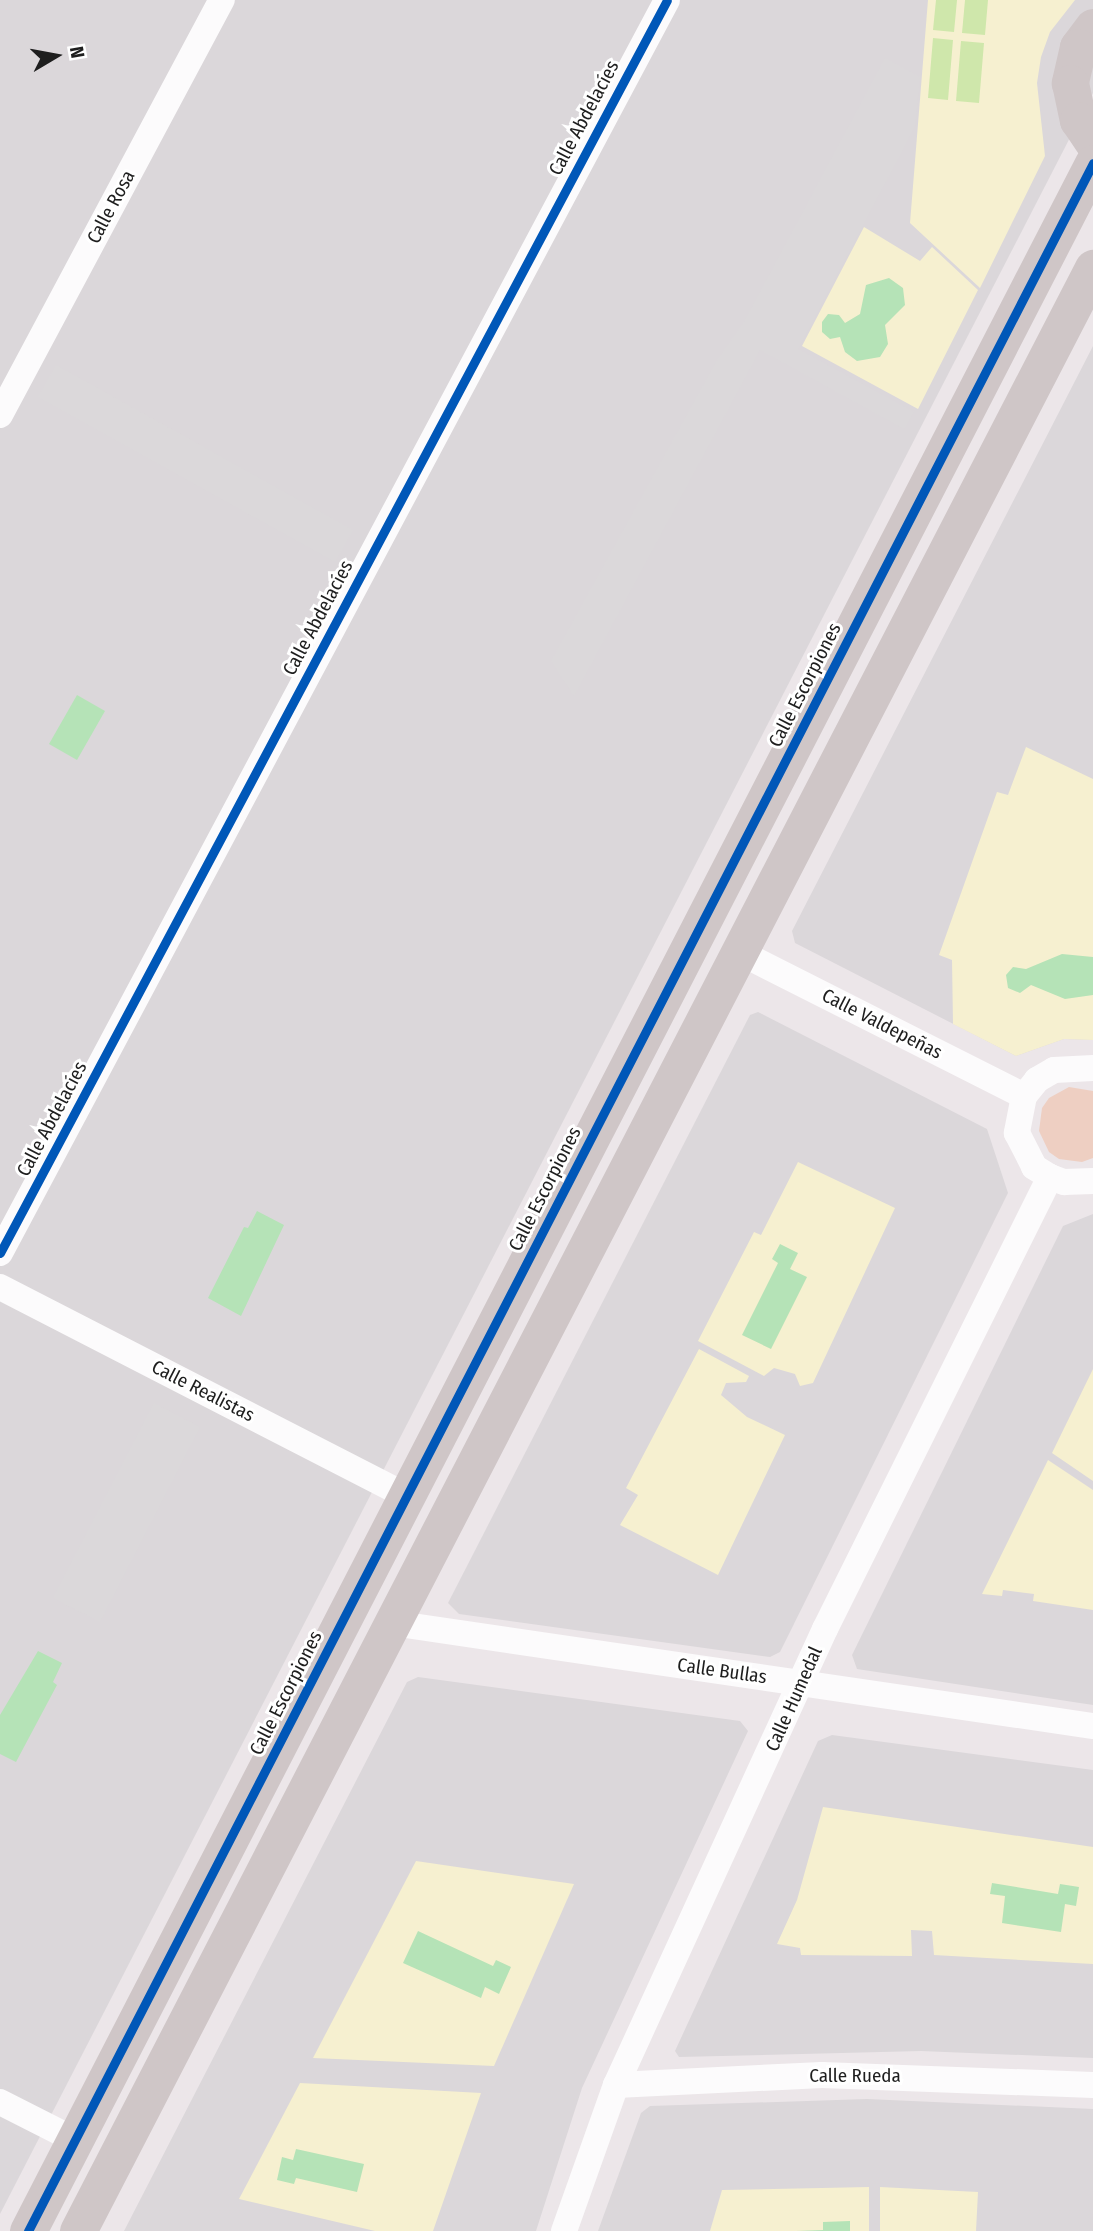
<!DOCTYPE html>
<html>
<head>
<meta charset="utf-8">
<style>
	body { margin:0 }
	#map { position:relative; width:1093px; height:2231px; overflow:hidden; background:#ece6e9; font-family:"Fira Sans Condensed",sans-serif }
	div>[style] { position:absolute }
	.residential>* { inset:0; background:#dbd7da }
	.grass>* { inset:0; background:#eecfc2 }
	.park>* { inset:0; background:#f6f0d0 }
	.pitch>* { inset:0; background:#cfe7ab }
	.parking>* { inset:0; background:#dbd8da }
	.water>* { inset:0; background:#b5e3b7 }
	.street>* { height:26px; margin:-13px; padding:0 13px; transform-origin:13px; border-radius:13px; background:#fcfbfc }
	.secondary>* { height:37px; margin:-18.5px; padding:0 18.5px; transform-origin:18.5px; border-radius:18.5px; background:#cfc6c7 }
	.cycleway>* { height:9px; margin:-4.5px; padding:0 4.5px; transform-origin:4.5px; border-radius:4.5px; background:#0057b8 }
	span { translate:-50% -50%; white-space:nowrap; text-align:center; line-height:1.15; -webkit-text-stroke:6px #fff; paint-order:stroke }
	.street-label { font-size:19px; color:#1e1e1e }
	.north { position:absolute; left:21px; top:21px; width:70px; height:70px; -webkit-text-stroke:5px #fff; paint-order:stroke; rotate:80deg; font-size:19px; font-weight:700; line-height:28px; text-align:center; color:#1e1e1e }
	.north::after { content:''; display:block; margin:auto; width:24px; height:32px; background:#1e1e1e; clip-path:polygon(50% 0,100% 100%,50% 72%,0 100%) }
</style>
</head>
<body>
<div id="map">
	<div class="residential">
		<i style="clip-path:polygon(0 0,1093px 0,1093px 93px,0 2214px)"></i>
		<i style="clip-path:polygon(1093px 346px,1093px 1040px,1064px 1039px,1016px 1056px,795px 943px,792px 931px)"></i>
		<i style="clip-path:polygon(758px 1012px,987px 1129px,1008px 1193px,780px 1652px,770px 1657px,459px 1614px,448px 1603px,750px 1015px)"></i>
		<i style="clip-path:polygon(1093px 1214px,1093px 1705px,857px 1669px,852px 1655px,1063px 1226px)"></i>
		<i style="clip-path:polygon(418px 1677px,740px 1721px,748px 1731px,582px 2088px,536px 2231px,124px 2231px,407px 1682px)"></i>
		<i style="clip-path:polygon(832px 1735px,1093px 1770px,1093px 2058px,921px 2051px,679px 2057px,675px 2051px,818px 1741px)"></i>
		<i style="clip-path:polygon(867px 2099px,1093px 2109px,1093px 2231px,598px 2231px,641px 2113px,650px 2106px)"></i>
	</div>
	<div class="grass">
		<i style="clip-path:polygon(1069px 1087px,1093px 1091px,1093px 1158px,1082px 1162px,1059px 1159px,1049px 1152px,1039px 1131px,1042px 1108px,1049px 1098px)"></i>
	</div>
	<div class="park">
		<i style="clip-path:polygon(928px 0,1075px 0,1050px 32px,1041px 57px,1037px 83px,1045px 156px,980px 288px,910px 223px)"></i>
		<i style="clip-path:polygon(864px 227px,920px 261px,932px 247px,978px 290px,918px 409px,802px 346px)"></i>
		<i style="clip-path:polygon(1026px 747px,1093px 779px,1093px 1040px,1064px 1039px,1016px 1056px,953px 1024px,952px 960px,939px 955px,997px 792px,1008px 795px)"></i>
		<i style="clip-path:polygon(798px 1162px,895px 1208px,813px 1383px,800px 1386px,795px 1374px,774px 1368px,764px 1376px,698px 1341px,754px 1232px,761px 1235px)"></i>
		<i style="clip-path:polygon(699px 1349px,749px 1376px,746px 1382px,726px 1383px,721px 1395px,747px 1417px,785px 1435px,718px 1575px,620px 1525px,638px 1495px,626px 1488px)"></i>
		<i style="clip-path:polygon(1093px 1369px,1093px 1481px,1052px 1453px)"></i>
		<i style="clip-path:polygon(1048px 1460px,1093px 1490px,1093px 1610px,1033px 1601px,1034px 1594px,1003px 1590px,1002px 1596px,982px 1594px)"></i>
		<i style="clip-path:polygon(823px 1807px,1093px 1847px,1093px 1964px,934px 1955px,932px 1931px,911px 1930px,912px 1956px,801px 1955px,800px 1948px,777px 1944px,797px 1900px)"></i>
		<i style="clip-path:polygon(416px 1861px,574px 1884px,494px 2066px,313px 2058px)"></i>
		<i style="clip-path:polygon(300px 2083px,481px 2093px,433px 2231px,375px 2231px,239px 2199px)"></i>
		<i style="clip-path:polygon(869px 2187px,869px 2231px,710px 2231px,722px 2190px)"></i>
		<i style="clip-path:polygon(880px 2187px,978px 2192px,976px 2231px,880px 2231px)"></i>
	</div>
	<div class="pitch">
		<i style="clip-path:polygon(936px 0,957px 0,954px 32px,933px 30px)"></i>
		<i style="clip-path:polygon(965px 0,988px 0,985px 35px,962px 33px)"></i>
		<i style="clip-path:polygon(933px 38px,953px 40px,948px 100px,928px 98px)"></i>
		<i style="clip-path:polygon(961px 41px,984px 43px,979px 103px,956px 101px)"></i>
	</div>
	<div class="parking">
		<i style="clip-path:polygon(885px 58px,920px 77px,915px 126px,798px 349px,914px 412px,904px 429px,760px 350px,574px 696px,551px 661px,716px 362px,744px 322px)"></i>
		<i style="clip-path:polygon(56px 365px,353px 530px,335px 562px,38px 397px)"></i>
		<i style="clip-path:polygon(154px 1403px,200px 1427px,100px 1622px,53px 1598px)"></i>
	</div>
	<div class="water">
		<i style="clip-path:polygon(889px 278px,903px 288px,905px 305px,885px 325px,888px 344px,880px 357px,857px 361px,845px 352px,840px 337px,830px 339px,822px 332px,822px 322px,828px 314px,839px 315px,845px 323px,860px 314px,866px 285px)"></i>
		<i style="clip-path:polygon(77px 695px,105px 711px,77px 760px,49px 744px)"></i>
		<i style="clip-path:polygon(1062px 954px,1093px 957px,1093px 995px,1065px 999px,1031px 985px,1020px 993px,1008px 988px,1006px 975px,1013px 967px,1026px 969px)"></i>
		<i style="clip-path:polygon(257px 1211px,284px 1225px,241px 1316px,208px 1298px,244px 1227px,248px 1228px)"></i>
		<i style="clip-path:polygon(780px 1244px,798px 1253px,790px 1269px,807px 1277px,771px 1349px,742px 1335px,778px 1263px,772px 1259px)"></i>
		<i style="clip-path:polygon(38px 1651px,62px 1663px,53px 1682px,57px 1685px,16px 1762px,0 1754px,0 1715px)"></i>
		<i style="clip-path:polygon(992px 1883px,1058px 1894px,1060px 1884px,1079px 1887px,1076px 1906px,1065px 1904px,1061px 1932px,1002px 1923px,1005px 1896px,990px 1894px)"></i>
		<i style="clip-path:polygon(418px 1931px,493px 1966px,496px 1960px,511px 1967px,499px 1994px,485px 1987px,481px 1998px,403px 1963px)"></i>
		<i style="clip-path:polygon(296px 2149px,364px 2164px,357px 2192px,296px 2178px,294px 2184px,277px 2180px,282px 2157px,293px 2160px)"></i>
		<i style="clip-path:polygon(850px 2221px,850px 2231px,796px 2231px,823px 2230px,823px 2222px)"></i>
	</div>
	<div class="street">
		<i style="left:0;top:415px;width:471px;rotate:-61.9deg"></i>
		<i style="left:739px;top:952px;width:319px;rotate:26.8deg"></i>
		<i style="left:1093px;top:1068px;width:39px;rotate:177deg"></i>
		<i style="left:1054px;top:1070px;width:20px;rotate:150deg"></i>
		<i style="left:1037px;top:1080px;width:21px;rotate:129deg"></i>
		<i style="left:1024px;top:1096px;width:38px;rotate:101deg"></i>
		<i style="left:1017px;top:1133px;width:38px;rotate:63deg"></i>
		<i style="left:1034px;top:1167px;width:19px;rotate:32deg"></i>
		<i style="left:1050px;top:1177px;width:15px;rotate:20deg"></i>
		<i style="left:1064px;top:1182px;width:29px;rotate:-2deg"></i>
		<i style="left:0;top:1253px;width:1419px;rotate:-61.97deg"></i>
		<i style="left:0;top:1287px;width:458px;rotate:27.2deg"></i>
		<i style="left:392px;top:1623px;width:709px;rotate:8.36deg"></i>
		<i style="left:616px;top:2085px;width:206px;rotate:-2.8deg"></i>
		<i style="left:822px;top:2075px;width:271px;rotate:2.1deg"></i>
		<i style="left:0;top:2102px;width:84px;rotate:26.9deg"></i>
		<i style="left:564px;top:2231px;width:155px;rotate:-70.4deg"></i>
		<i style="left:616px;top:2085px;width:502px;rotate:-65.38deg"></i>
		<i style="left:825px;top:1629px;width:505px;rotate:-63.54deg"></i>
	</div>
	<div class="secondary">
		<i style="left:1093px;top:27px;width:25px;rotate:127deg"></i>
		<i style="left:1078px;top:47px;width:37px;rotate:103deg"></i>
		<i style="left:1070px;top:83px;width:38px;rotate:78deg"></i>
		<i style="left:1078px;top:120px;width:27px;rotate:56deg"></i>
		<i style="left:28px;top:2231px;width:2326px;rotate:-62.75deg"></i>
		<i style="left:78px;top:2231px;width:2210px;rotate:-62.66deg"></i>
	</div>
	<div class="cycleway">
		<i style="left:0;top:1253px;width:1419px;rotate:-61.97deg"></i>
		<i style="left:28px;top:2231px;width:2326px;rotate:-62.75deg"></i>
	</div>
	<div class="street-label">
		<span style="left:584px;top:118px;rotate:-62deg">Calle Abdelacíes</span>
		<span style="left:111px;top:207px;rotate:-62deg">Calle Rosa</span>
		<span style="left:318px;top:618px;rotate:-62deg">Calle Abdelacíes</span>
		<span style="left:805px;top:685px;rotate:-63deg">Calle Escorpiones</span>
		<span style="left:882px;top:1024px;rotate:27deg">Calle Valdepeñas</span>
		<span style="left:52px;top:1119px;rotate:-62deg">Calle Abdelacíes</span>
		<span style="left:545px;top:1189px;rotate:-63deg">Calle Escorpiones</span>
		<span style="left:203px;top:1391px;rotate:27deg">Calle Realistas</span>
		<span style="left:722px;top:1671px;rotate:8deg">Calle Bullas</span>
		<span style="left:286px;top:1693px;rotate:-63deg">Calle Escorpiones</span>
		<span style="left:794px;top:1699px;rotate:-66deg">Calle Humedal</span>
		<span style="left:855px;top:2076px">Calle Rueda</span>
	</div>
	<div class="north">N</div>
</div>
</body>
</html>
